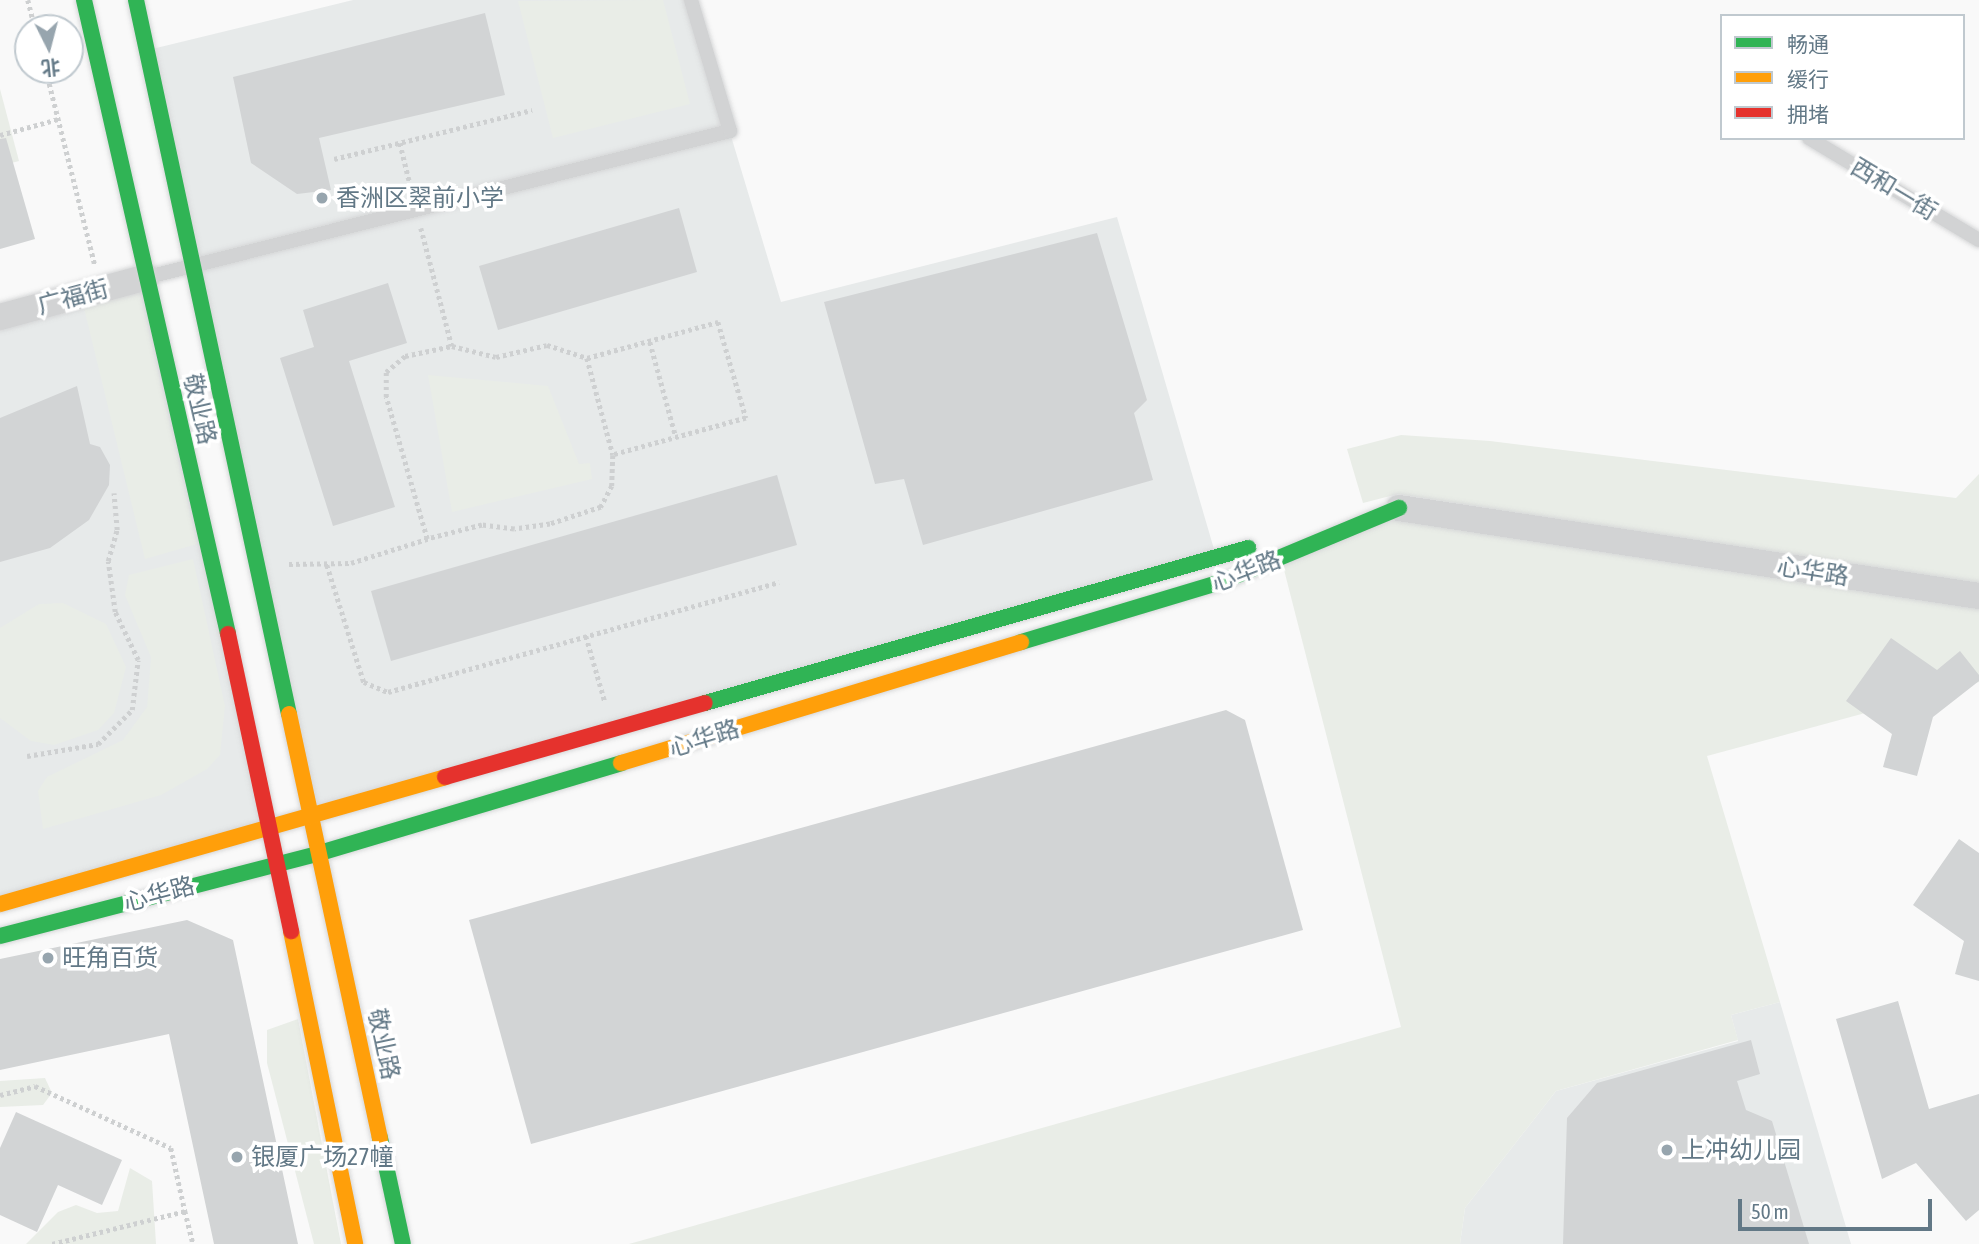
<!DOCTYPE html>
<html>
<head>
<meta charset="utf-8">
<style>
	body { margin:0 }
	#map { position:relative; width:1979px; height:1244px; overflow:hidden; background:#f9f9f9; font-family:"Asap Condensed","Noto Sans SC",sans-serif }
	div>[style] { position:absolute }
	.built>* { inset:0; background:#e7eaea }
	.green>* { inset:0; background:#e9ede7 }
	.building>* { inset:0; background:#d2d4d5 }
	.path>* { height:4.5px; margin-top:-2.25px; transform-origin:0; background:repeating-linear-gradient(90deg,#ced0d1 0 3.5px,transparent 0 7px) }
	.roads { filter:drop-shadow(0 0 2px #d6d7d8) drop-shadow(0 0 2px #d6d7d8) }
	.lane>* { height:14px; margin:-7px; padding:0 7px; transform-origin:7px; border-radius:7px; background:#d2d3d4 }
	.street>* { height:26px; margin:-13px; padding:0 13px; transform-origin:13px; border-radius:13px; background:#d2d3d4 }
	.fast>* { height:16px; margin:-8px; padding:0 8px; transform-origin:8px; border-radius:8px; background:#30b455 }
	.slow>* { height:16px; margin:-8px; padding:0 8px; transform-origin:8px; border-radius:8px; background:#ff9f0a }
	.jam>* { height:16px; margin:-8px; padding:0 8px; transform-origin:8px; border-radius:8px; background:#e5322d }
	.dots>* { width:19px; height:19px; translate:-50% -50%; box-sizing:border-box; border:4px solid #fff; border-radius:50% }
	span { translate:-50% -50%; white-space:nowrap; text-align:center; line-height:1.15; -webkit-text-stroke:7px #fff; paint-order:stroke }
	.street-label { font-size:24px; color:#627886 }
	.poi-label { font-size:24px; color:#627886 }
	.left { translate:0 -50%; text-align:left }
	.legend { position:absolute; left:1720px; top:14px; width:245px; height:126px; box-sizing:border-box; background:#fff; border:2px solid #c0c9cf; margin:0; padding:9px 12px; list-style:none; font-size:21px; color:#627886 }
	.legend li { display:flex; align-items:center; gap:14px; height:35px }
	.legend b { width:35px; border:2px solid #c0c9cf }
	.north { position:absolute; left:14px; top:14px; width:70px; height:70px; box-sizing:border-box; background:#fff; border:2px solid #c0c9cf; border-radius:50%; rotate:174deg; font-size:19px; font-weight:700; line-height:28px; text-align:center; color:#627886 }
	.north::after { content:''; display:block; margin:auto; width:24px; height:32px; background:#97a5ae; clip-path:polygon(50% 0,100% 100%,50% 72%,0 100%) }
	.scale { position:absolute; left:1738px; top:1199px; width:194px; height:32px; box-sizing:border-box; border:4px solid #627886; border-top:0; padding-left:9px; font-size:21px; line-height:24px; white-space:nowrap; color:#627886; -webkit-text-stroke:5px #fff; paint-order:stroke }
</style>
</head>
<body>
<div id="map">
	<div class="built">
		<i style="clip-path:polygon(353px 0,690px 0,781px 302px,1117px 217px,1216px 556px,313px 818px,148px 50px)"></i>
		<i style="clip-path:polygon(146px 278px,269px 829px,0 901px,0 317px)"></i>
		<i style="clip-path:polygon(1780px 1002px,1851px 1244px,1460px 1244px,1465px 1208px,1556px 1091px,1738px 1041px,1731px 1015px)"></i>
	</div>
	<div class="green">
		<i style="clip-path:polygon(663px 0,690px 104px,553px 138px,518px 1px)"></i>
		<i style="clip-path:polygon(0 89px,19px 161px,0 166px)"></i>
		<i style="clip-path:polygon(140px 292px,197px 544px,145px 559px,83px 304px)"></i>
		<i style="clip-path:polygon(428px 375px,548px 386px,579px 464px,590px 463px,592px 479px,452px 512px)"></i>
		<i style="clip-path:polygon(1401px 435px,1490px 441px,1956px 498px,1979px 474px,1979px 586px,1398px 494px,1363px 503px,1347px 449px)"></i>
		<i style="clip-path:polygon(1399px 509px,1979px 598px,1979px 682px,1707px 756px,1780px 1002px,1731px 1015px,1738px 1040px,1556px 1091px,1465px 1208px,1460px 1244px,629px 1244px,1401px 1027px,1281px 558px)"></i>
		<i style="clip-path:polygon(193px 559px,225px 706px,220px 755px,207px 769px,161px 795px,43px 829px,38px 791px,47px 777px,123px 740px,147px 707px,151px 657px,125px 595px,129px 575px)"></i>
		<i style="clip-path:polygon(63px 603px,106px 624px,126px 667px,114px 713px,98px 730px,54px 745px,31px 741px,0 718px,0 628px,39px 604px)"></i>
		<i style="clip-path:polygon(298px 1019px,341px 1244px,314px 1244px,267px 1063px,267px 1030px)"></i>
		<i style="clip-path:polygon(45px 1078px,52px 1093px,43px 1105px,0 1107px,0 1081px)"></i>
		<i style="clip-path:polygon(130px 1168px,152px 1181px,156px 1244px,26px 1244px,58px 1212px,76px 1205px,97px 1213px,118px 1211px)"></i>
	</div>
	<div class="building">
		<i style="clip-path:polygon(485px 13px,505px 95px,319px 138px,331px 190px,297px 194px,251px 163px,233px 77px)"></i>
		<i style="clip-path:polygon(6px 138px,35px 239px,0 249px,0 139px)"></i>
		<i style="clip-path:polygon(679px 208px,697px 272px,498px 330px,479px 266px)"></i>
		<i style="clip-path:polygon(1097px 233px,1147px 400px,1134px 413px,1153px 480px,923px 545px,904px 479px,875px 484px,824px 302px)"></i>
		<i style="clip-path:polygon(388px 283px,407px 343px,349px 361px,395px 507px,333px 526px,280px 358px,314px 347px,303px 310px)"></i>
		<i style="clip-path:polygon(77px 386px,90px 444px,100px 447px,110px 465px,109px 485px,89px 520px,50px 548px,0 562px,0 418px)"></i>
		<i style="clip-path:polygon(777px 475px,797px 545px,391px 661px,371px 591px)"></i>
		<i style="clip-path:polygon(1891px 638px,1937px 670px,1960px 651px,1979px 675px,1979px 681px,1933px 717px,1917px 776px,1883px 767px,1892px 734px,1846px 701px)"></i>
		<i style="clip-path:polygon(1226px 710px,1245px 720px,1303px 930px,531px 1144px,469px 920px)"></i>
		<i style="clip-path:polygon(1959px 839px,1979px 853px,1979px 981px,1955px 974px,1964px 941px,1913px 905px)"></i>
		<i style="clip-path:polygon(187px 920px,233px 940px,298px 1244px,214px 1244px,169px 1034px,0 1070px,0 959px)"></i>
		<i style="clip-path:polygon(1898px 1001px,1929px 1109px,1979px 1094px,1979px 1210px,1966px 1221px,1916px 1163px,1882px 1179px,1836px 1019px)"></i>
		<i style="clip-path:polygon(1751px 1040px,1760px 1074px,1737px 1081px,1746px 1110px,1772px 1121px,1809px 1244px,1563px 1244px,1567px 1118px,1597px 1083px)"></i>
		<i style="clip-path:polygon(16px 1112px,122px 1160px,102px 1205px,58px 1185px,37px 1232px,0 1215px,0 1148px)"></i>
	</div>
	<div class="path">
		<i style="left:28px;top:0;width:29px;rotate:76deg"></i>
		<i style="left:46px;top:70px;width:201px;rotate:75.9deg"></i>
		<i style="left:0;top:135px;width:60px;rotate:-15.4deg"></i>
		<i style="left:400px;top:143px;width:50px;rotate:76.2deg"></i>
		<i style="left:334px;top:159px;width:204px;rotate:-13.9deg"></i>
		<i style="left:421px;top:228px;width:122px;rotate:75.3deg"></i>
		<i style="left:650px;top:342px;width:98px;rotate:74.7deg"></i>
		<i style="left:587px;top:358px;width:136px;rotate:-15.4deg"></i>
		<i style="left:718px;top:322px;width:100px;rotate:73.7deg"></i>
		<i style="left:746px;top:418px;width:138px;rotate:164.5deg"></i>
		<i style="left:289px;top:564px;width:62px;rotate:-0.9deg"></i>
		<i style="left:351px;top:563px;width:80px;rotate:-17.5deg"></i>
		<i style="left:427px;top:539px;width:148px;rotate:-106.1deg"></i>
		<i style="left:386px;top:397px;width:25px;rotate:-90deg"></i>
		<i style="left:386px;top:372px;width:25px;rotate:-40deg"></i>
		<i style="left:405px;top:356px;width:48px;rotate:-12deg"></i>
		<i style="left:452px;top:346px;width:45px;rotate:14deg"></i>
		<i style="left:496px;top:357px;width:52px;rotate:-13.2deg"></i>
		<i style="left:547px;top:345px;width:42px;rotate:18deg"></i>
		<i style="left:587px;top:358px;width:100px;rotate:75deg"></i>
		<i style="left:613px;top:455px;width:31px;rotate:92deg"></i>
		<i style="left:612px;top:486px;width:24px;rotate:118deg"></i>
		<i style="left:601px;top:507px;width:54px;rotate:161.6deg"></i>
		<i style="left:550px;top:524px;width:36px;rotate:172deg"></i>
		<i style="left:514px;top:529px;width:32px;rotate:-173deg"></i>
		<i style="left:482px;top:525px;width:57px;rotate:165.7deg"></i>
		<i style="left:327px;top:565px;width:123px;rotate:72.5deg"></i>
		<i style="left:364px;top:682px;width:26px;rotate:23deg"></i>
		<i style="left:388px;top:692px;width:406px;rotate:-15.7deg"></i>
		<i style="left:586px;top:636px;width:69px;rotate:73.9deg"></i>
		<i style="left:27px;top:756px;width:72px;rotate:-9.6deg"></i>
		<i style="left:98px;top:744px;width:48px;rotate:-45deg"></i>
		<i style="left:132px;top:710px;width:50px;rotate:-83.2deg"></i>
		<i style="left:138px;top:660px;width:53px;rotate:-115.6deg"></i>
		<i style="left:115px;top:612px;width:51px;rotate:-97.8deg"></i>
		<i style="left:108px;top:561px;width:32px;rotate:-74deg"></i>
		<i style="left:117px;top:530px;width:37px;rotate:-95deg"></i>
		<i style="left:0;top:1095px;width:36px;rotate:-14deg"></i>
		<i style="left:35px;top:1086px;width:149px;rotate:24.5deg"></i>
		<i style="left:171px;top:1148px;width:65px;rotate:77.5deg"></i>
		<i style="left:52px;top:1244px;width:137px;rotate:-13.9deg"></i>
		<i style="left:185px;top:1211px;width:34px;rotate:76deg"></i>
	</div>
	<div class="roads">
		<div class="lane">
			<i style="left:1809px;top:138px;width:198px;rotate:31deg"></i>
			<i style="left:148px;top:277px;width:600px;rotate:-14.08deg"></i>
			<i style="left:730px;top:131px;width:137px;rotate:-106.6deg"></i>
		</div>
		<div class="street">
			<i style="left:0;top:317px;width:152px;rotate:-15.2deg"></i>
			<i style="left:1399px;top:508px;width:587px;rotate:8.63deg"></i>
		</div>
		<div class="fast">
			<i style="left:84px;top:0;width:650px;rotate:77.2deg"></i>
			<i style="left:136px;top:0;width:730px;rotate:77.91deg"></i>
			<i style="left:1021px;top:642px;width:209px;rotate:-16.7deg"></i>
			<i style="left:1221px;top:582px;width:193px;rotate:-22.6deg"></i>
			<i style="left:705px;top:703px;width:565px;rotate:-15.93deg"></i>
			<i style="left:0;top:936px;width:331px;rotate:-14.5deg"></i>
			<i style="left:320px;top:853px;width:314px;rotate:-16.6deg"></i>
			<i style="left:380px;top:1138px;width:108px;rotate:77.8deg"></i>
		</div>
		<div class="slow">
			<i style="left:289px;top:714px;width:434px;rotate:77.9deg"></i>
			<i style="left:621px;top:763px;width:418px;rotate:-16.8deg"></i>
			<i style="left:0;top:904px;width:463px;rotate:-15.9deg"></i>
			<i style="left:291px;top:931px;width:319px;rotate:78.4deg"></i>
		</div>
		<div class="jam">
			<i style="left:228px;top:634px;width:304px;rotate:78deg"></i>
			<i style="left:445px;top:777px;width:270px;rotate:-15.9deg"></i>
		</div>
	</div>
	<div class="dots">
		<i style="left:322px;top:198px;background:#97a5ae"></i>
		<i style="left:48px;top:958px;background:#97a5ae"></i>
		<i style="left:1667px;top:1150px;background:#97a5ae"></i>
		<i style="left:237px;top:1157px;background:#97a5ae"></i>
	</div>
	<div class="street-label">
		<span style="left:1894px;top:189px;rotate:31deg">西和一街</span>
		<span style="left:73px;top:297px;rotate:-15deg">广福街</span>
		<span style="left:200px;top:409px;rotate:77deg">敬业路</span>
		<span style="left:1246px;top:571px;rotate:-21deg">心华路</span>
		<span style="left:1813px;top:571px;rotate:9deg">心华路</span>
		<span style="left:704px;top:738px;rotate:-17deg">心华路</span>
		<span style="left:159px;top:894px;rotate:-15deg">心华路</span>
		<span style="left:384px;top:1044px;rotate:78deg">敬业路</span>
	</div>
	<div class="poi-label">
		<span class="left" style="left:336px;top:198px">香洲区翠前小学</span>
		<span class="left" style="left:62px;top:958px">旺角百货</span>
		<span class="left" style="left:1681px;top:1150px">上冲幼儿园</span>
		<span class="left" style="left:251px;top:1157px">银厦广场27幢</span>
	</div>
	<ul class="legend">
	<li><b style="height:9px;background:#30b455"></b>畅通</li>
	<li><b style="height:9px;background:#ff9f0a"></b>缓行</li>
	<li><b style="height:9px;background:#e5322d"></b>拥堵</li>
	</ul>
	<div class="north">北</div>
	<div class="scale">50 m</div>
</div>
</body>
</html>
